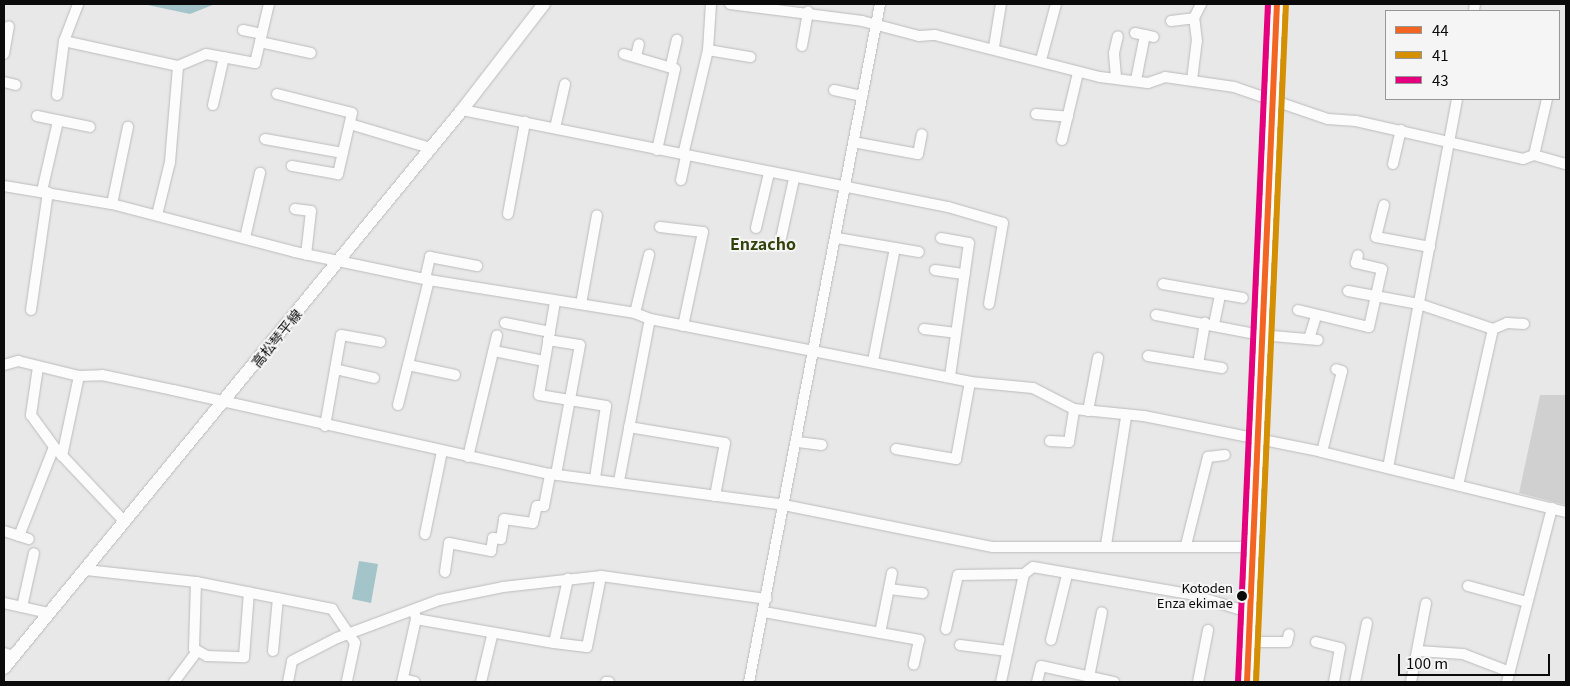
<!DOCTYPE html>
<html>
<head>
<meta charset="utf-8">
<style>
	body { margin:0 }
	#map { position:relative; width:1570px; height:686px; overflow:hidden; background:#e8e8e8; font-family:Georgia,"Noto Sans JP",serif }
	div>[style] { position:absolute }
	.water>* { inset:0; background:#a3c4c9 }
	.building>* { inset:0; background:#d0d0d1 }
	.roads { filter:drop-shadow(0 0 1px #bbb) drop-shadow(0 0 1px #bbb) }
	.minor>* { height:10px; margin:-5px; padding:0 5px; transform-origin:5px; border-radius:5px; background:#fcfcfc }
	.major>* { height:12px; margin:-6px; padding:0 6px; transform-origin:6px; border-radius:6px; background:#fcfcfc }
	.bus-1>* { height:6px; margin:-3px; padding:0 3px; transform-origin:3px; border-radius:3px; background:#f26522 }
	.bus-2>* { height:6px; margin:-3px; padding:0 3px; transform-origin:3px; border-radius:3px; background:#d48f02 }
	.bus-3>* { height:6px; margin:-3px; padding:0 3px; transform-origin:3px; border-radius:3px; background:#e5007d }
	.dots>* { width:14px; height:14px; translate:-50% -50%; box-sizing:border-box; border:2px solid #f5f5f6; border-radius:50% }
	span { translate:-50% -50%; white-space:nowrap; text-align:center; line-height:1.15; -webkit-text-stroke:4px #f5f5f6; paint-order:stroke }
	.bus-label { font-size:13px; color:#0b0b0c }
	.right { translate:-100% -50%; text-align:right }
	.street-label { font-size:14px; color:#0b0b0c }
	.quarter-label { font-size:16px; color:#31420b; font-weight:700 }
	.frame { position:absolute; inset:0; border:5px solid #0b0b0c; pointer-events:none }
	.legend { position:absolute; left:1385px; top:10px; width:175px; height:90px; box-sizing:border-box; background:#f5f5f6; border:1px solid #979798; margin:0; padding:6px 9px; list-style:none; font-size:15px; color:#0b0b0c }
	.legend li { display:flex; align-items:center; gap:10px; height:25px }
	.legend b { width:25px; border:1px solid #979798 }
	.scale { position:absolute; left:1398px; top:654px; width:152px; height:22px; box-sizing:border-box; border:2px solid #0b0b0c; border-top:0; padding-left:6px; font-size:15px; line-height:18px; white-space:nowrap; color:#0b0b0c; -webkit-text-stroke:4px #f5f5f6; paint-order:stroke }
</style>
</head>
<body>
<div id="map">
	<div class="water">
		<i style="clip-path:polygon(143px 4px,215px 4px,190px 14px)"></i>
		<i style="clip-path:polygon(359px 561px,378px 564px,371px 603px,352px 599px)"></i>
	</div>
	<div class="building">
		<i style="clip-path:polygon(1540px 395px,1566px 395px,1566px 505px,1519px 493px)"></i>
	</div>
	<div class="roads">
		<div class="minor">
			<i style="left:730px;top:4px;width:133px;rotate:7.3deg"></i>
			<i style="left:862px;top:21px;width:59px;rotate:14.7deg"></i>
			<i style="left:919px;top:36px;width:16px;rotate:-4deg"></i>
			<i style="left:935px;top:35px;width:170px;rotate:14.3deg"></i>
			<i style="left:1100px;top:77px;width:48px;rotate:7.1deg"></i>
			<i style="left:1148px;top:83px;width:18px;rotate:-19deg"></i>
			<i style="left:1165px;top:77px;width:70px;rotate:8.2deg"></i>
			<i style="left:1234px;top:87px;width:99px;rotate:18.8deg"></i>
			<i style="left:1328px;top:119px;width:28px;rotate:4deg"></i>
			<i style="left:1356px;top:121px;width:171px;rotate:12.8deg"></i>
			<i style="left:1523px;top:159px;width:12px;rotate:-20deg"></i>
			<i style="left:1534px;top:155px;width:33px;rotate:16deg"></i>
			<i style="left:1474px;top:11px;width:7px;rotate:-82deg"></i>
			<i style="left:1171px;top:21px;width:23px;rotate:-7deg"></i>
			<i style="left:1194px;top:18px;width:16px;rotate:-63deg"></i>
			<i style="left:243px;top:30px;width:19px;rotate:12deg"></i>
			<i style="left:1135px;top:33px;width:19px;rotate:12deg"></i>
			<i style="left:64px;top:41px;width:117px;rotate:12.4deg"></i>
			<i style="left:178px;top:66px;width:30px;rotate:-23deg"></i>
			<i style="left:206px;top:54px;width:50px;rotate:10.4deg"></i>
			<i style="left:255px;top:63px;width:61px;rotate:-76.7deg"></i>
			<i style="left:260px;top:42px;width:52px;rotate:12.2deg"></i>
			<i style="left:802px;top:46px;width:35px;rotate:-80deg"></i>
			<i style="left:994px;top:47px;width:44px;rotate:-80.8deg"></i>
			<i style="left:708px;top:50px;width:43px;rotate:9.5deg"></i>
			<i style="left:4px;top:54px;width:28px;rotate:-80deg"></i>
			<i style="left:624px;top:54px;width:53px;rotate:16.4deg"></i>
			<i style="left:675px;top:69px;width:83px;rotate:102.5deg"></i>
			<i style="left:636px;top:56px;width:12px;rotate:-76deg"></i>
			<i style="left:1041px;top:60px;width:58px;rotate:-75deg"></i>
			<i style="left:671px;top:65px;width:26px;rotate:-77deg"></i>
			<i style="left:1116px;top:77px;width:24px;rotate:-95deg"></i>
			<i style="left:1114px;top:53px;width:17px;rotate:-77deg"></i>
			<i style="left:1136px;top:80px;width:46px;rotate:-78.7deg"></i>
			<i style="left:1192px;top:80px;width:39px;rotate:-83deg"></i>
			<i style="left:1197px;top:41px;width:23px;rotate:-97deg"></i>
			<i style="left:4px;top:82px;width:12px;rotate:14deg"></i>
			<i style="left:834px;top:90px;width:29px;rotate:12deg"></i>
			<i style="left:277px;top:94px;width:77px;rotate:14.2deg"></i>
			<i style="left:352px;top:113px;width:63px;rotate:102.9deg"></i>
			<i style="left:338px;top:174px;width:47px;rotate:-170.1deg"></i>
			<i style="left:57px;top:95px;width:54px;rotate:-82.6deg"></i>
			<i style="left:64px;top:41px;width:40px;rotate:-69deg"></i>
			<i style="left:213px;top:105px;width:49px;rotate:-77.1deg"></i>
			<i style="left:462px;top:110px;width:496px;rotate:11.3deg"></i>
			<i style="left:948px;top:207px;width:57px;rotate:16.2deg"></i>
			<i style="left:1003px;top:223px;width:82px;rotate:99.8deg"></i>
			<i style="left:1036px;top:114px;width:32px;rotate:5deg"></i>
			<i style="left:37px;top:116px;width:54px;rotate:11.7deg"></i>
			<i style="left:350px;top:124px;width:84px;rotate:16.7deg"></i>
			<i style="left:555px;top:128px;width:45px;rotate:-77.2deg"></i>
			<i style="left:265px;top:139px;width:79px;rotate:10.2deg"></i>
			<i style="left:1062px;top:140px;width:69px;rotate:-76.6deg"></i>
			<i style="left:853px;top:142px;width:66px;rotate:10.5deg"></i>
			<i style="left:918px;top:154px;width:20px;rotate:-79deg"></i>
			<i style="left:683px;top:155px;width:108px;rotate:-76.6deg"></i>
			<i style="left:708px;top:50px;width:46px;rotate:-86.3deg"></i>
			<i style="left:1534px;top:155px;width:57px;rotate:-76.9deg"></i>
			<i style="left:1393px;top:164px;width:35px;rotate:-77deg"></i>
			<i style="left:681px;top:180px;width:25px;rotate:-78deg"></i>
			<i style="left:4px;top:186px;width:109px;rotate:9.5deg"></i>
			<i style="left:112px;top:204px;width:189px;rotate:14.7deg"></i>
			<i style="left:295px;top:252px;width:137px;rotate:11.8deg"></i>
			<i style="left:429px;top:280px;width:209px;rotate:9.1deg"></i>
			<i style="left:635px;top:313px;width:16px;rotate:22deg"></i>
			<i style="left:650px;top:319px;width:326px;rotate:11.1deg"></i>
			<i style="left:970px;top:382px;width:63px;rotate:5.4deg"></i>
			<i style="left:1033px;top:388px;width:46px;rotate:27.1deg"></i>
			<i style="left:1074px;top:409px;width:70px;rotate:5.7deg"></i>
			<i style="left:1144px;top:416px;width:182px;rotate:11.4deg"></i>
			<i style="left:1322px;top:452px;width:251px;rotate:13.8deg"></i>
			<i style="left:42px;top:191px;width:72px;rotate:-77.1deg"></i>
			<i style="left:112px;top:204px;width:79px;rotate:-78.3deg"></i>
			<i style="left:1384px;top:205px;width:33px;rotate:104deg"></i>
			<i style="left:1376px;top:237px;width:55px;rotate:10.5deg"></i>
			<i style="left:295px;top:209px;width:16px;rotate:7deg"></i>
			<i style="left:311px;top:211px;width:44px;rotate:96.5deg"></i>
			<i style="left:508px;top:214px;width:94px;rotate:-79.5deg"></i>
			<i style="left:157px;top:215px;width:55px;rotate:-76.2deg"></i>
			<i style="left:170px;top:162px;width:96px;rotate:-85.2deg"></i>
			<i style="left:660px;top:227px;width:43px;rotate:6.6deg"></i>
			<i style="left:703px;top:232px;width:96px;rotate:102deg"></i>
			<i style="left:756px;top:228px;width:57px;rotate:-76.7deg"></i>
			<i style="left:245px;top:238px;width:67px;rotate:-77deg"></i>
			<i style="left:781px;top:238px;width:60px;rotate:-77.6deg"></i>
			<i style="left:837px;top:238px;width:83px;rotate:9.7deg"></i>
			<i style="left:941px;top:238px;width:28px;rotate:10deg"></i>
			<i style="left:969px;top:243px;width:134px;rotate:98.1deg"></i>
			<i style="left:935px;top:270px;width:30px;rotate:8deg"></i>
			<i style="left:425px;top:279px;width:23px;rotate:-77deg"></i>
			<i style="left:430px;top:257px;width:48px;rotate:10.8deg"></i>
			<i style="left:1163px;top:284px;width:81px;rotate:9.9deg"></i>
			<i style="left:1348px;top:291px;width:72px;rotate:10.4deg"></i>
			<i style="left:1419px;top:304px;width:78px;rotate:18.7deg"></i>
			<i style="left:1493px;top:329px;width:160px;rotate:102.6deg"></i>
			<i style="left:555px;top:302px;width:94px;rotate:99.8deg"></i>
			<i style="left:539px;top:395px;width:68px;rotate:9.3deg"></i>
			<i style="left:606px;top:406px;width:73px;rotate:98.7deg"></i>
			<i style="left:581px;top:304px;width:90px;rotate:-79.8deg"></i>
			<i style="left:31px;top:310px;width:119px;rotate:-81.8deg"></i>
			<i style="left:1298px;top:310px;width:73px;rotate:13.5deg"></i>
			<i style="left:1369px;top:327px;width:59px;rotate:-77.4deg"></i>
			<i style="left:1382px;top:269px;width:27px;rotate:-167deg"></i>
			<i style="left:1356px;top:263px;width:8px;rotate:-76deg"></i>
			<i style="left:635px;top:313px;width:60px;rotate:-76.4deg"></i>
			<i style="left:1156px;top:315px;width:107px;rotate:10.8deg"></i>
			<i style="left:1261px;top:335px;width:57px;rotate:5deg"></i>
			<i style="left:505px;top:323px;width:46px;rotate:11.3deg"></i>
			<i style="left:1214px;top:324px;width:30px;rotate:-78deg"></i>
			<i style="left:924px;top:329px;width:32px;rotate:7deg"></i>
			<i style="left:1493px;top:329px;width:15px;rotate:-23deg"></i>
			<i style="left:1507px;top:323px;width:17px;rotate:3deg"></i>
			<i style="left:1309px;top:339px;width:24px;rotate:-73deg"></i>
			<i style="left:548px;top:340px;width:32px;rotate:9deg"></i>
			<i style="left:580px;top:345px;width:131px;rotate:100.5deg"></i>
			<i style="left:494px;top:351px;width:51px;rotate:11.3deg"></i>
			<i style="left:1148px;top:356px;width:75px;rotate:9.2deg"></i>
			<i style="left:873px;top:361px;width:115px;rotate:-79deg"></i>
			<i style="left:1198px;top:364px;width:42px;rotate:-80.3deg"></i>
			<i style="left:4px;top:365px;width:15px;rotate:-16deg"></i>
			<i style="left:18px;top:361px;width:63px;rotate:13.8deg"></i>
			<i style="left:79px;top:376px;width:23px;rotate:-2deg"></i>
			<i style="left:102px;top:375px;width:73px;rotate:11.9deg"></i>
			<i style="left:173px;top:390px;width:386px;rotate:12.6deg"></i>
			<i style="left:550px;top:474px;width:236px;rotate:7.5deg"></i>
			<i style="left:784px;top:505px;width:213px;rotate:11.4deg"></i>
			<i style="left:993px;top:547px;width:260px"></i>
			<i style="left:408px;top:365px;width:48px;rotate:12deg"></i>
			<i style="left:38px;top:367px;width:49px;rotate:98.3deg"></i>
			<i style="left:31px;top:415px;width:39px;rotate:54deg"></i>
			<i style="left:54px;top:447px;width:103px;rotate:46.6deg"></i>
			<i style="left:335px;top:369px;width:40px;rotate:13deg"></i>
			<i style="left:398px;top:405px;width:129px;rotate:-76.1deg"></i>
			<i style="left:1088px;top:411px;width:54px;rotate:-79.3deg"></i>
			<i style="left:325px;top:426px;width:92px;rotate:-80deg"></i>
			<i style="left:341px;top:335px;width:40px;rotate:10deg"></i>
			<i style="left:629px;top:427px;width:97px;rotate:9.5deg"></i>
			<i style="left:725px;top:443px;width:54px;rotate:100.7deg"></i>
			<i style="left:1050px;top:441px;width:19px;rotate:3deg"></i>
			<i style="left:1069px;top:442px;width:33px;rotate:-81deg"></i>
			<i style="left:798px;top:442px;width:24px;rotate:7deg"></i>
			<i style="left:896px;top:449px;width:61px;rotate:9.5deg"></i>
			<i style="left:956px;top:459px;width:78px;rotate:-79.7deg"></i>
			<i style="left:1322px;top:452px;width:83px;rotate:-76.1deg"></i>
			<i style="left:1342px;top:371px;width:6px;rotate:-162deg"></i>
			<i style="left:62px;top:456px;width:82px;rotate:-78deg"></i>
			<i style="left:468px;top:457px;width:125px;rotate:-76.6deg"></i>
			<i style="left:1388px;top:468px;width:375px;rotate:-79.4deg"></i>
			<i style="left:619px;top:481px;width:165px;rotate:-79.2deg"></i>
			<i style="left:4px;top:531px;width:26px;rotate:18deg"></i>
			<i style="left:425px;top:534px;width:85px;rotate:-78.4deg"></i>
			<i style="left:19px;top:536px;width:96px;rotate:-68.5deg"></i>
			<i style="left:1106px;top:545px;width:130px;rotate:-81.1deg"></i>
			<i style="left:1186px;top:545px;width:91px;rotate:-76deg"></i>
			<i style="left:1208px;top:457px;width:17px;rotate:-7deg"></i>
			<i style="left:86px;top:570px;width:111px;rotate:6.2deg"></i>
			<i style="left:196px;top:582px;width:139px;rotate:11.2deg"></i>
			<i style="left:332px;top:609px;width:41px;rotate:55.9deg"></i>
			<i style="left:355px;top:643px;width:40px;rotate:102deg"></i>
			<i style="left:445px;top:572px;width:29px;rotate:-82deg"></i>
			<i style="left:449px;top:543px;width:43px;rotate:10.8deg"></i>
			<i style="left:491px;top:551px;width:13px;rotate:-81deg"></i>
			<i style="left:493px;top:538px;width:8px;rotate:7deg"></i>
			<i style="left:501px;top:539px;width:20px;rotate:-81deg"></i>
			<i style="left:504px;top:519px;width:29px;rotate:8deg"></i>
			<i style="left:533px;top:523px;width:17px;rotate:-77deg"></i>
			<i style="left:537px;top:506px;width:7px"></i>
			<i style="left:544px;top:506px;width:33px;rotate:-79deg"></i>
			<i style="left:196px;top:582px;width:67px;rotate:91.7deg"></i>
			<i style="left:194px;top:649px;width:15px;rotate:28deg"></i>
			<i style="left:207px;top:656px;width:37px;rotate:2deg"></i>
			<i style="left:244px;top:657px;width:65px;rotate:-85.6deg"></i>
			<i style="left:1468px;top:586px;width:61px;rotate:15.2deg"></i>
			<i style="left:889px;top:589px;width:34px;rotate:7deg"></i>
			<i style="left:4px;top:603px;width:45px;rotate:12.8deg"></i>
			<i style="left:22px;top:607px;width:55px;rotate:-77.5deg"></i>
			<i style="left:414px;top:610px;width:9px;rotate:77deg"></i>
			<i style="left:416px;top:619px;width:140px;rotate:9.9deg"></i>
			<i style="left:554px;top:643px;width:66px;rotate:-77.7deg"></i>
			<i style="left:764px;top:612px;width:158px;rotate:10.2deg"></i>
			<i style="left:919px;top:640px;width:25px;rotate:102deg"></i>
			<i style="left:946px;top:629px;width:55px;rotate:-77.5deg"></i>
			<i style="left:958px;top:575px;width:66px;rotate:-0.9deg"></i>
			<i style="left:1024px;top:574px;width:11px;rotate:-38deg"></i>
			<i style="left:1033px;top:567px;width:159px;rotate:9.8deg"></i>
			<i style="left:1190px;top:594px;width:64px;rotate:17.3deg"></i>
			<i style="left:880px;top:633px;width:61px;rotate:-78.7deg"></i>
			<i style="left:1051px;top:640px;width:67px;rotate:-76.2deg"></i>
			<i style="left:1250px;top:642px;width:37px"></i>
			<i style="left:1287px;top:642px;width:8px;rotate:-76deg"></i>
			<i style="left:1316px;top:642px;width:25px;rotate:14deg"></i>
			<i style="left:1340px;top:648px;width:35px;rotate:100deg"></i>
			<i style="left:554px;top:643px;width:33px;rotate:7deg"></i>
			<i style="left:587px;top:647px;width:72px;rotate:-78.8deg"></i>
			<i style="left:960px;top:645px;width:48px;rotate:7.1deg"></i>
			<i style="left:273px;top:651px;width:53px;rotate:-84.6deg"></i>
			<i style="left:1418px;top:651px;width:45px;rotate:3.8deg"></i>
			<i style="left:1463px;top:654px;width:50px;rotate:21deg"></i>
			<i style="left:4px;top:653px;width:10px;rotate:17deg"></i>
			<i style="left:1089px;top:677px;width:66px;rotate:-78.7deg"></i>
			<i style="left:403px;top:679px;width:12px;rotate:14deg"></i>
			<i style="left:174px;top:682px;width:39px;rotate:-53deg"></i>
			<i style="left:288px;top:682px;width:21px;rotate:-79deg"></i>
			<i style="left:292px;top:661px;width:51px;rotate:-27.1deg"></i>
			<i style="left:337px;top:638px;width:109px;rotate:-20.4deg"></i>
			<i style="left:439px;top:600px;width:65px;rotate:-11.5deg"></i>
			<i style="left:503px;top:587px;width:99px;rotate:-6.4deg"></i>
			<i style="left:601px;top:576px;width:167px;rotate:7.9deg"></i>
			<i style="left:402px;top:682px;width:65px;rotate:-77.5deg"></i>
			<i style="left:481px;top:682px;width:47px;rotate:-76.6deg"></i>
			<i style="left:606px;top:682px;width:3px"></i>
			<i style="left:749px;top:682px;width:691px;rotate:-79.06deg"></i>
			<i style="left:1001px;top:682px;width:110px;rotate:-78deg"></i>
			<i style="left:1037px;top:682px;width:16px;rotate:-76deg"></i>
			<i style="left:1041px;top:666px;width:75px;rotate:12.4deg"></i>
			<i style="left:1198px;top:682px;width:53px;rotate:-79.1deg"></i>
			<i style="left:1355px;top:682px;width:60px;rotate:-78.5deg"></i>
			<i style="left:1411px;top:682px;width:80px;rotate:-79.2deg"></i>
			<i style="left:1507px;top:682px;width:180px;rotate:-75.5deg"></i>
		</div>
		<div class="major">
			<i style="left:4px;top:668px;width:722px;rotate:-50.62deg"></i>
			<i style="left:462px;top:110px;width:134px;rotate:-52.3deg"></i>
			<i style="left:1247px;top:682px;width:679px;rotate:-87.47deg"></i>
		</div>
	</div>
	<div class="bus-1">
		<i style="left:1247px;top:682px;width:679px;rotate:-87.47deg"></i>
	</div>
	<div class="bus-2">
		<i style="left:1256px;top:682px;width:679px;rotate:-87.47deg"></i>
	</div>
	<div class="bus-3">
		<i style="left:1238px;top:682px;width:679px;rotate:-87.47deg"></i>
	</div>
	<div class="dots">
		<i style="left:1242px;top:596px;background:#0b0b0c"></i>
	</div>
	<div class="bus-label">
		<span class="right" style="left:1233px;top:596px">Kotoden<br>Enza ekimae</span>
	</div>
	<div class="street-label">
		<span style="left:276px;top:338px;rotate:-51deg">高松琴平線</span>
	</div>
	<div class="quarter-label">
		<span style="left:763px;top:243px">Enzacho</span>
	</div>
	<div class="frame"></div>
	<ul class="legend">
	<li><b style="height:6px;background:#f26522"></b>44</li>
	<li><b style="height:6px;background:#d48f02"></b>41</li>
	<li><b style="height:6px;background:#e5007d"></b>43</li>
	</ul>
	<div class="scale">100 m</div>
</div>
</body>
</html>
